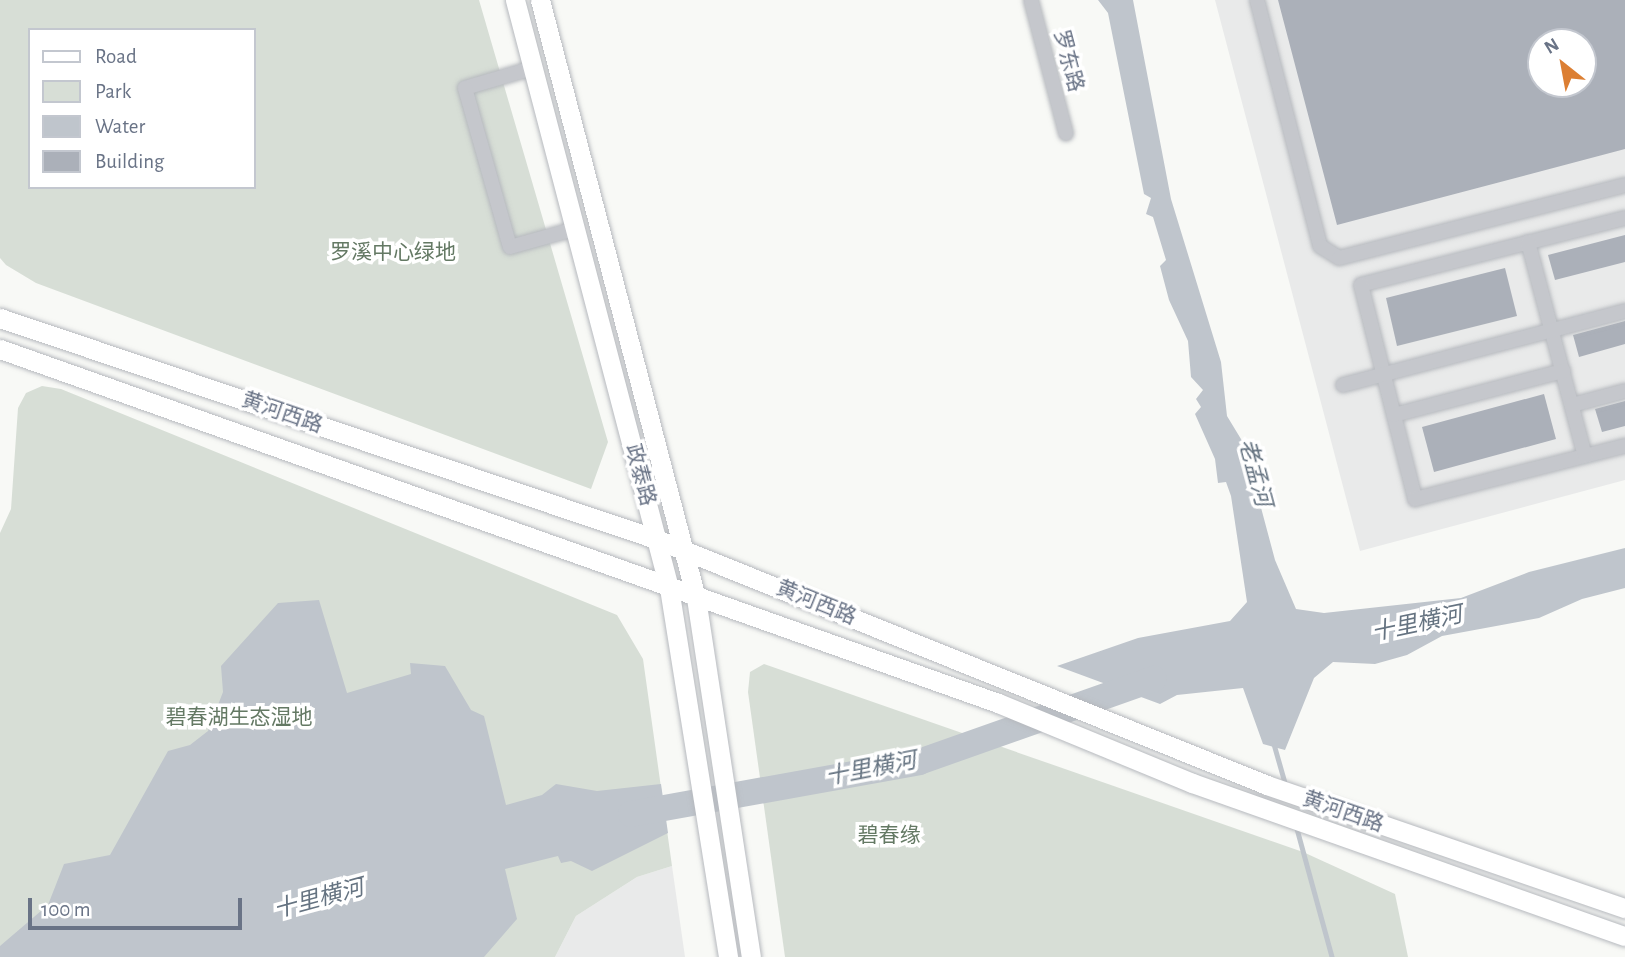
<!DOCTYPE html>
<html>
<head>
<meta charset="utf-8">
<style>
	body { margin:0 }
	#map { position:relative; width:1625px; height:957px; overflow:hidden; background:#f8f9f6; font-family:"Alegreya Sans","Noto Sans SC",sans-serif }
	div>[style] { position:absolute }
	.built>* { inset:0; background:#e9eaea }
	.green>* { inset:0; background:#d7ded6 }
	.water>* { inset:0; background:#bfc5cc }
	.stream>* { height:4.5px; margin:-2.25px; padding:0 2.25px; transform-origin:2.25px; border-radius:2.25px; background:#bfc5cc }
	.river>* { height:26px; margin:-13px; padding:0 13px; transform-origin:13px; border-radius:13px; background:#bfc5cc }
	.building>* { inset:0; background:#abb0b9 }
	.roads { filter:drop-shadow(0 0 2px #b6b9be) drop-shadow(0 0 2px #b6b9be) }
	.minor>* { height:14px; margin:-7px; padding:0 7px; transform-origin:7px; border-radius:7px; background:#c5c7cc }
	.major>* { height:19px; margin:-9.5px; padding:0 9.5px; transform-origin:9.5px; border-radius:9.5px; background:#fff }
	span { translate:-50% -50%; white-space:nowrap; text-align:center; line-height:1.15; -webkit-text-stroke:7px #fff; paint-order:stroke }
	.street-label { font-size:21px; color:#697386 }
	.park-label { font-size:21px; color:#647964 }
	.water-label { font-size:23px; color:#657381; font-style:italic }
	.legend { position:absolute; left:28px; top:28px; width:228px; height:161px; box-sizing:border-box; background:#fff; border:2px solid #c3c7cf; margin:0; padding:9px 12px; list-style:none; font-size:21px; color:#697386 }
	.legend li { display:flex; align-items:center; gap:14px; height:35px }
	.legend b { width:35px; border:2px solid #c3c7cf }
	.north { position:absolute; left:1527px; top:28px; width:70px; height:70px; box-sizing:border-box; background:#fff; border:2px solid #c3c7cf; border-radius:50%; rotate:329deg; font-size:19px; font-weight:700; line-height:28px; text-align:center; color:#697386 }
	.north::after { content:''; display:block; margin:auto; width:24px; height:32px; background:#dc7f33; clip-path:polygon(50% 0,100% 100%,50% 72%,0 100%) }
	.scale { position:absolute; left:28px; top:898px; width:214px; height:32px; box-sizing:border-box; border:4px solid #697386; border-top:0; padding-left:9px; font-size:21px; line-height:24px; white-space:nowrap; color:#697386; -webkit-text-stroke:5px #fff; paint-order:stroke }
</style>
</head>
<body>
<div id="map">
	<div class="built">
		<i style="clip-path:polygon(evenodd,1215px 0,1625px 0,1625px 480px,1360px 551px,1215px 0,1541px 42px,1583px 42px,1583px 84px,1541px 84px,1541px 42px)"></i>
		<i style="clip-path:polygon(672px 866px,685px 957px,555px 957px,576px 916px,637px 877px)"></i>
	</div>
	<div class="green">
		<i style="clip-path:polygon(evenodd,0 0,479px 0,608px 442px,591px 489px,36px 283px,6px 265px,0 258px,0 0,30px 30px,254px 30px,254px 187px,30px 187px,30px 30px)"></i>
		<i style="clip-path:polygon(42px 386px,61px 389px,617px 615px,643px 659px,672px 866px,637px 877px,576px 916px,555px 957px,0 957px,0 533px,11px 509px,18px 408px,26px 393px)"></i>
		<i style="clip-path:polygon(764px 664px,1303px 852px,1395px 894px,1408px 957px,785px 957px,748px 692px,750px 672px)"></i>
	</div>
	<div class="water">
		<i style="clip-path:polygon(1098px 0,1133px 0,1171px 199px,1221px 362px,1227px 416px,1244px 444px,1275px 560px,1296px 609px,1324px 613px,1461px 598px,1529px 572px,1625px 548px,1625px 588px,1582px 599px,1539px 618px,1442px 636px,1407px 655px,1375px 664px,1333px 662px,1314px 678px,1285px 750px,1263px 744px,1243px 688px,1177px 695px,1160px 704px,1057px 666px,1138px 638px,1230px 621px,1247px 602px,1231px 496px,1226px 482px,1218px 483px,1215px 459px,1195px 414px,1201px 407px,1196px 399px,1203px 390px,1191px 377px,1188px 341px,1169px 300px,1160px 266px,1166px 260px,1153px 217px,1146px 214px,1151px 198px,1144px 194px,1108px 13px)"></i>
		<i style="clip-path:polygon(319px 600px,347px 693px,411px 674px,410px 663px,445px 666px,471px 710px,484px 716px,506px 805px,542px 795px,556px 784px,597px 791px,661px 784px,668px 833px,592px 871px,571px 861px,561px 863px,558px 856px,505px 869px,517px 919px,484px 957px,0 957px,0 946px,48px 905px,64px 864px,110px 855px,168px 751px,190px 745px,208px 731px,223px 692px,221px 666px,278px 603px)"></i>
	</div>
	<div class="stream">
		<i style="left:1274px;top:744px;width:44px;rotate:74.1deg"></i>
		<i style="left:1296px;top:825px;width:137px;rotate:74.7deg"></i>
	</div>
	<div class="river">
		<i style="left:631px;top:814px;width:293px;rotate:-10.2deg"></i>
		<i style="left:919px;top:762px;width:249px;rotate:-19.5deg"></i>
	</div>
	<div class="building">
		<i style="clip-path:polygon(evenodd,1278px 0,1625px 0,1625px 149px,1337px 225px,1278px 0,1541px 42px,1583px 42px,1583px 84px,1541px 84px,1541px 42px)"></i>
		<i style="clip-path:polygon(1625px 235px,1625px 262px,1555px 280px,1548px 255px)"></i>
		<i style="clip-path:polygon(1505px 268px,1517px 316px,1397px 346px,1386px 298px)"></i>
		<i style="clip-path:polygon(1625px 321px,1625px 344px,1579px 357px,1573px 335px)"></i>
		<i style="clip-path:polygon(1544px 394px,1556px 439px,1434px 472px,1422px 427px)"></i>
		<i style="clip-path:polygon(1625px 401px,1625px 426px,1602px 432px,1595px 409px)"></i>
	</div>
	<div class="roads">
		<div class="minor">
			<i style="left:1031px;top:0;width:138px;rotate:75.3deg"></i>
			<i style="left:1257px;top:0;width:254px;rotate:75.6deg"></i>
			<i style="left:1320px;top:246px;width:22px;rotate:32deg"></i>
			<i style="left:1339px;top:258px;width:295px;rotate:-14.3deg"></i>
			<i style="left:533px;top:68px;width:71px;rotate:163.6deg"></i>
			<i style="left:465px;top:88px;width:165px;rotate:74.2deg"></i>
			<i style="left:510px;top:247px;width:67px;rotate:-15.5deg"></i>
			<i style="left:1625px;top:218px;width:272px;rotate:165.8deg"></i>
			<i style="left:1361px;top:285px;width:221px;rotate:75.8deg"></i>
			<i style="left:1415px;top:499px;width:217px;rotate:-14.2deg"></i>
			<i style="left:1528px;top:242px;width:221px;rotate:75.1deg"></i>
			<i style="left:1343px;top:385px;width:292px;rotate:-14.7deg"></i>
			<i style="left:1572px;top:405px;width:55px;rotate:-14.8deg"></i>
			<i style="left:1394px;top:415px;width:175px;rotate:-14.6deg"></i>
		</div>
		<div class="major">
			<i style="left:515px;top:0;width:608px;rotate:75.32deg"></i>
			<i style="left:669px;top:588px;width:374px;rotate:80.9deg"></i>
			<i style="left:540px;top:0;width:618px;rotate:75.38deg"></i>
			<i style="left:696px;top:598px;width:363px;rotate:81.3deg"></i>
			<i style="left:0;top:318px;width:692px;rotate:18.62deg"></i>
			<i style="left:656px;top:539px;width:659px;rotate:21.93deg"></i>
			<i style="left:1267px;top:785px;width:379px;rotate:19deg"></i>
			<i style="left:0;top:349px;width:1059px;rotate:19.53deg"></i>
			<i style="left:998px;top:703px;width:210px;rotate:22.4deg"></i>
			<i style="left:1192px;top:783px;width:459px;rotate:19.5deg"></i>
		</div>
	</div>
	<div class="street-label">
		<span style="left:1068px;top:61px;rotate:75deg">罗东路</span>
		<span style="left:282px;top:413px;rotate:19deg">黄河西路</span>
		<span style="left:640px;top:475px;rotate:75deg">政泰路</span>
		<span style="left:816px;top:603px;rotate:22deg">黄河西路</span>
		<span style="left:1343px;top:812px;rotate:19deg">黄河西路</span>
	</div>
	<div class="park-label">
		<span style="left:393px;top:253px">罗溪中心绿地</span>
		<span style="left:239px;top:718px">碧春湖生态湿地</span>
		<span style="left:889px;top:836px">碧春缘</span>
	</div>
	<div class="water-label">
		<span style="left:1254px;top:473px;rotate:75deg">老孟河</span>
		<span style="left:1417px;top:625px;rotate:-12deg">十里横河</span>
		<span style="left:871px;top:770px;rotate:-11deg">十里横河</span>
		<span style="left:319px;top:900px;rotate:-15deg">十里横河</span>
	</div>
	<ul class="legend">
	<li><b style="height:9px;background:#fff"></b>Road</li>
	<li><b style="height:19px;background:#d7ded6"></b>Park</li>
	<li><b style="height:19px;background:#bfc5cc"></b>Water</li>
	<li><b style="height:19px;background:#abb0b9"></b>Building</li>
	</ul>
	<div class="north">N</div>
	<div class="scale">100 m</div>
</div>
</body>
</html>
